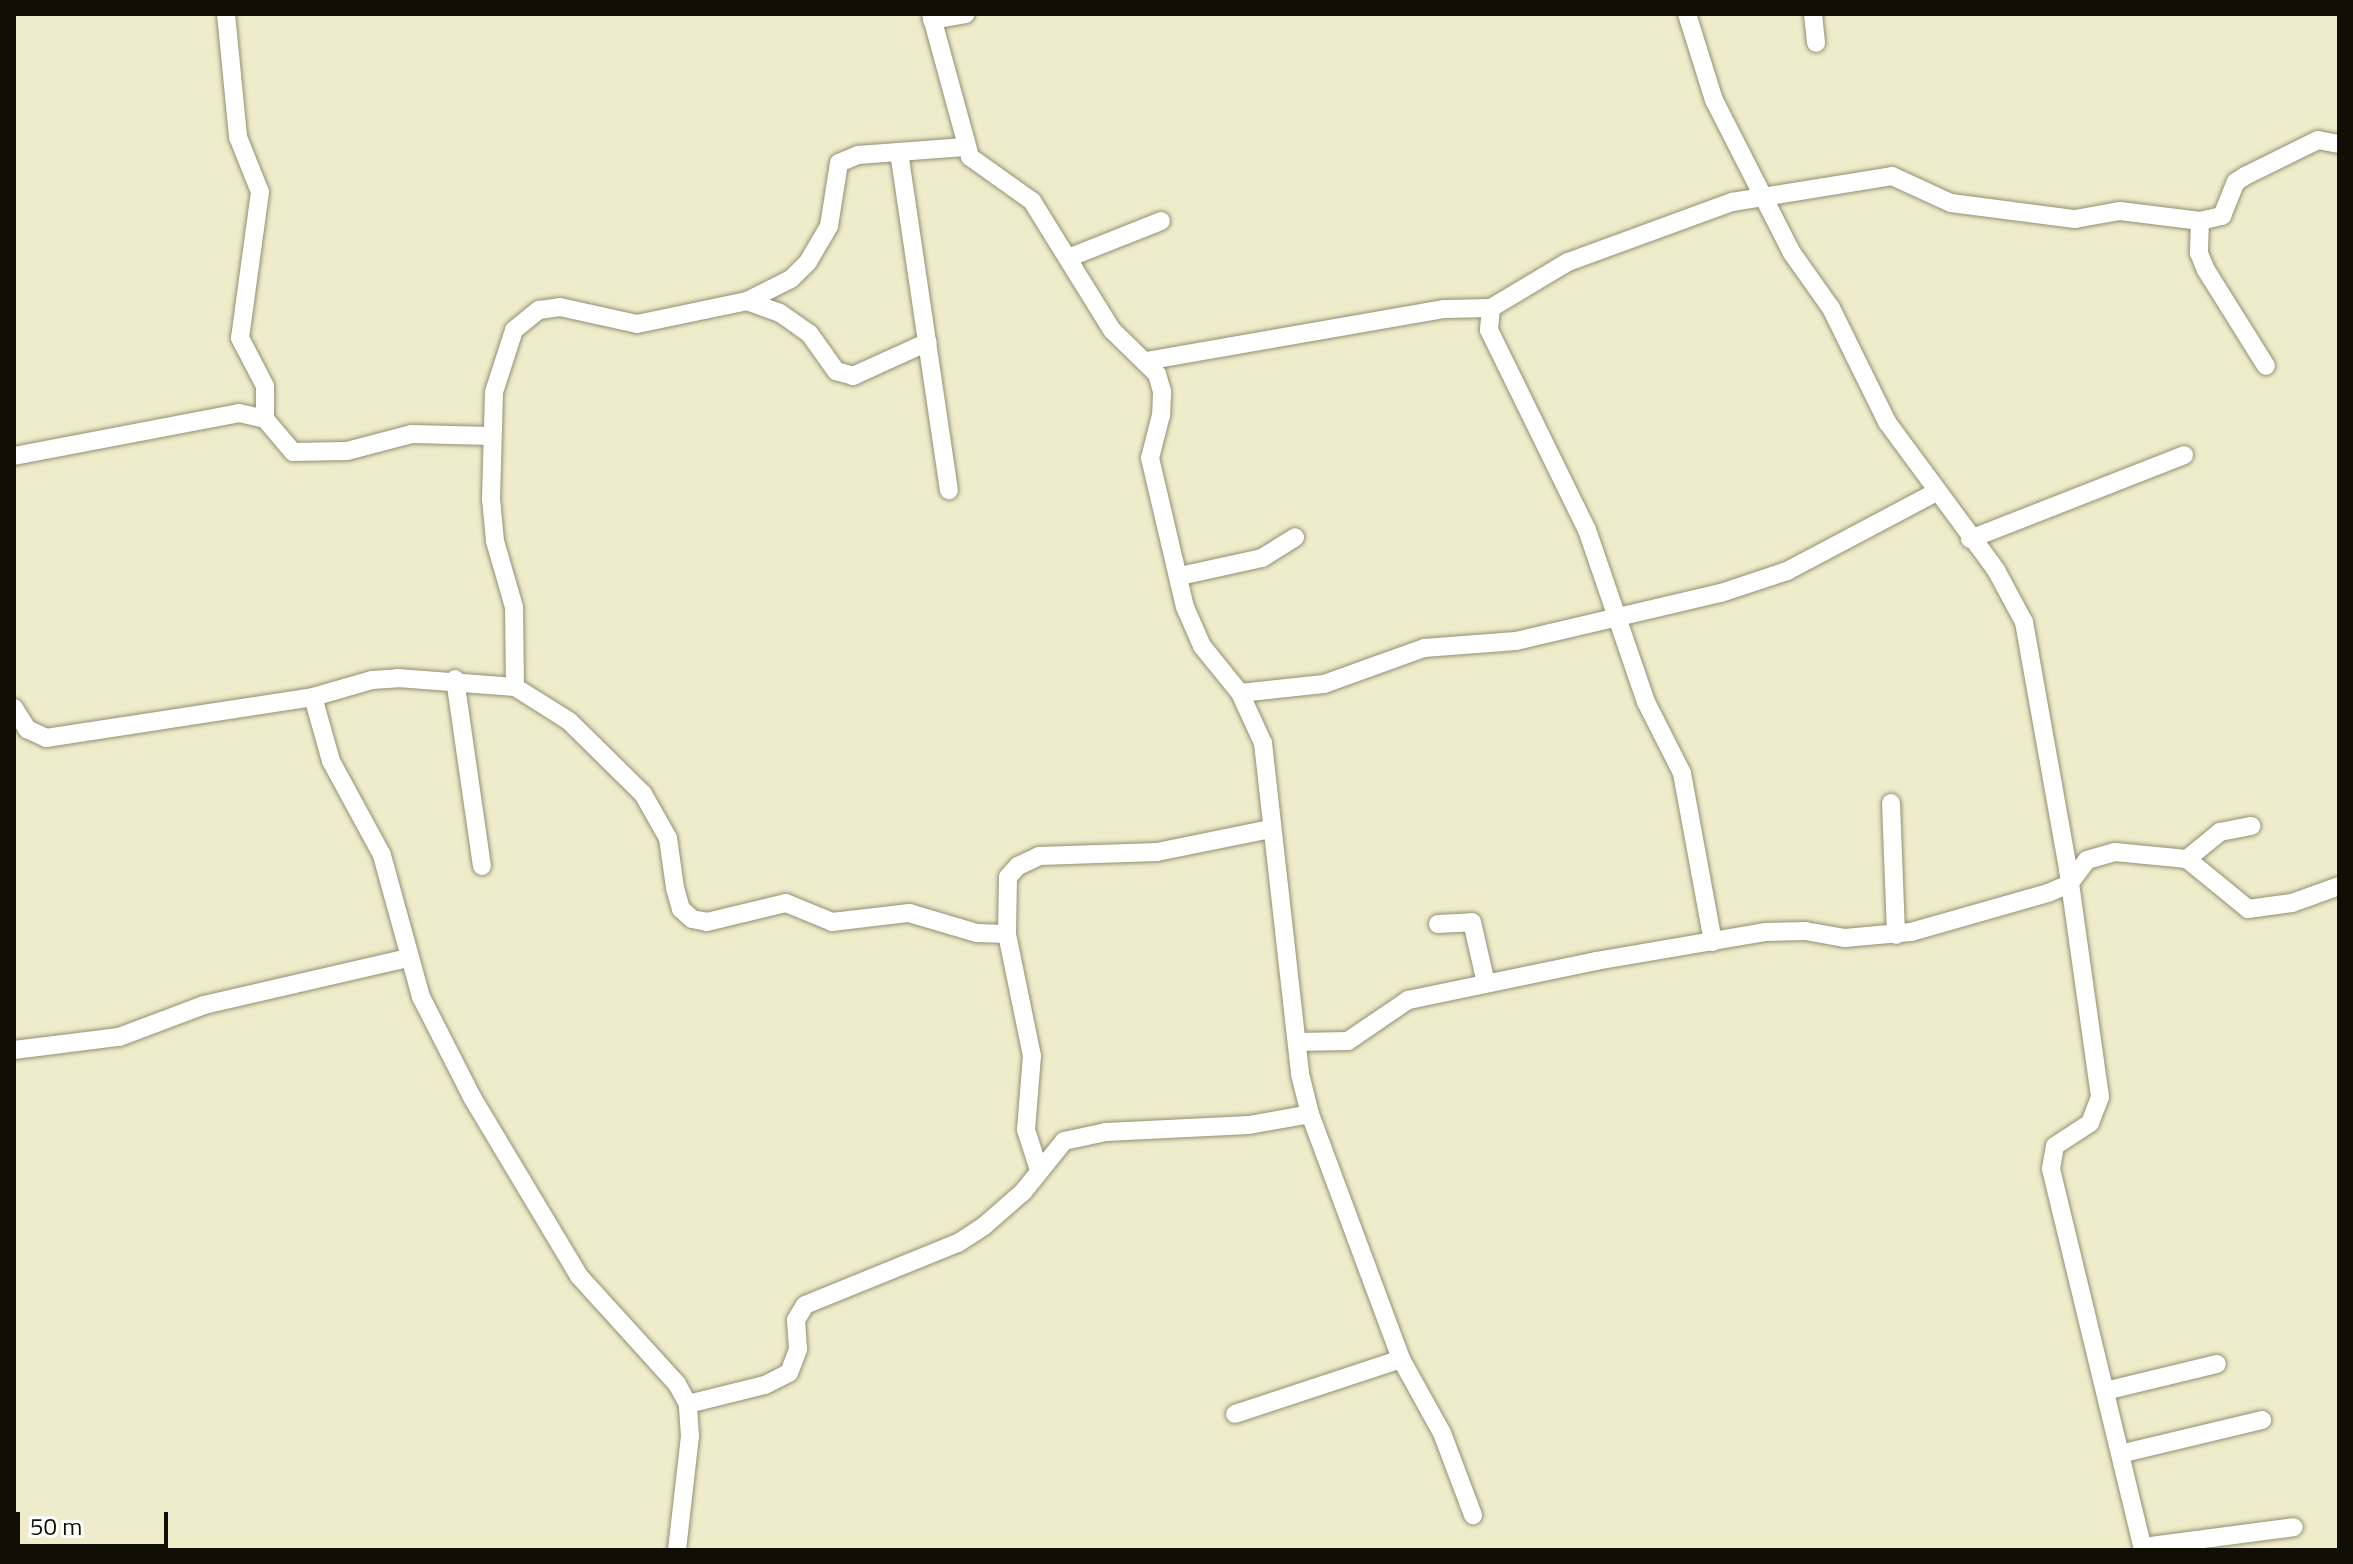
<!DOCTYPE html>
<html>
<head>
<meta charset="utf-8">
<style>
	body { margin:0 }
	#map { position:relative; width:2353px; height:1564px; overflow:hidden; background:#efeccb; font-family:"Titillium Web",sans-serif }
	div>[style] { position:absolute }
	.roads { filter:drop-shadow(0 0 2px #938f71) drop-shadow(0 0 2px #938f71) }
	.minor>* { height:18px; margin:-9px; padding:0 9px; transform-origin:9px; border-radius:9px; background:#fff }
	span { translate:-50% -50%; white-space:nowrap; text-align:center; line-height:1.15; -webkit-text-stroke:8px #fff; paint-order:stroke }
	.frame { position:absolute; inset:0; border:16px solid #110f05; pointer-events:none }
	.scale { position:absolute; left:16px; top:1512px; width:152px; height:36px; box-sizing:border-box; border:4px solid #110f05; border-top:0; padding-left:10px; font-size:24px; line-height:28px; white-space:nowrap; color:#110f05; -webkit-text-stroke:6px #fff; paint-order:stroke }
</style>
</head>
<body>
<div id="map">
	<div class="roads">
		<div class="minor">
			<i style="left:226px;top:14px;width:124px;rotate:84.4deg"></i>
			<i style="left:238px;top:137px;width:59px;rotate:68.2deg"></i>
			<i style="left:260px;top:192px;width:147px;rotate:97.8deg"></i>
			<i style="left:240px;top:338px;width:54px;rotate:62.5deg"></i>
			<i style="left:265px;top:386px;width:33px;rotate:90deg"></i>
			<i style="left:931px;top:14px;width:148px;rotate:74.7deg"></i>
			<i style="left:970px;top:157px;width:76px;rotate:35.4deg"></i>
			<i style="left:1032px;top:201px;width:152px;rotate:58.2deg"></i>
			<i style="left:1112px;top:330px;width:63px;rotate:44.4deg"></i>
			<i style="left:1157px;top:374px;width:19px;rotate:74deg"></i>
			<i style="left:1162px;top:392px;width:23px;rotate:92deg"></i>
			<i style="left:1161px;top:415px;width:44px;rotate:104.3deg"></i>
			<i style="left:1150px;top:458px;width:153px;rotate:76.8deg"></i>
			<i style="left:1185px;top:607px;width:43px;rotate:66.4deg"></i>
			<i style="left:1202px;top:646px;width:60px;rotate:51deg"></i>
			<i style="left:1240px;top:693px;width:55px;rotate:65.3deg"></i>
			<i style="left:1263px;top:743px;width:333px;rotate:83.6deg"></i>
			<i style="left:1300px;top:1074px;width:41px;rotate:76deg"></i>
			<i style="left:1310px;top:1114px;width:261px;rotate:69.6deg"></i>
			<i style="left:1401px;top:1359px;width:85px;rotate:61deg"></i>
			<i style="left:1442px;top:1433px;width:88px;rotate:69.3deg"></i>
			<i style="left:1687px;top:14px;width:90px;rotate:72.6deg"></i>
			<i style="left:1714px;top:100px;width:172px;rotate:63deg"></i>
			<i style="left:1792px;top:253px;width:67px;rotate:54.7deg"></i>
			<i style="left:1831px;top:308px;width:127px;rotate:63.8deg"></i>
			<i style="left:1887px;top:422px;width:184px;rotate:53.6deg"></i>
			<i style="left:1996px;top:570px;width:59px;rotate:61.7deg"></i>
			<i style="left:2024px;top:622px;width:251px;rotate:79.9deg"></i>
			<i style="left:2068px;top:869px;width:230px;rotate:82deg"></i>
			<i style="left:2100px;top:1097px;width:28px;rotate:111deg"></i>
			<i style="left:2090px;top:1123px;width:42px;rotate:146.7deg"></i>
			<i style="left:2055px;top:1146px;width:23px;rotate:100deg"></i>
			<i style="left:2051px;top:1169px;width:392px;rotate:76.4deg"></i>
			<i style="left:1813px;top:14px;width:29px;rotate:84deg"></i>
			<i style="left:932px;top:20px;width:34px;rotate:-10deg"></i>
			<i style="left:899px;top:152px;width:342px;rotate:81.6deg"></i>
			<i style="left:2200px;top:221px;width:32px;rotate:92deg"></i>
			<i style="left:2199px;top:253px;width:18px;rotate:68deg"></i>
			<i style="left:2206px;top:270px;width:113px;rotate:58deg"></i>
			<i style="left:1068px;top:258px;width:100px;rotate:-21.7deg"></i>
			<i style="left:747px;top:301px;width:35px;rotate:20deg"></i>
			<i style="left:780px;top:313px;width:35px;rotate:35deg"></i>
			<i style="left:809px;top:333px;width:47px;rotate:54.6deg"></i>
			<i style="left:836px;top:371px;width:18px;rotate:16deg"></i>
			<i style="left:853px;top:376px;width:82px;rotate:-24.4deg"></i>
			<i style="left:1146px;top:361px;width:303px;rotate:-9.9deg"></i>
			<i style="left:1445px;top:309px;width:46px;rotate:-1.2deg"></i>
			<i style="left:14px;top:456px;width:229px;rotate:-10.8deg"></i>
			<i style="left:239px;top:413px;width:27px;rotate:13deg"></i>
			<i style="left:265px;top:419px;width:43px;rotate:49.7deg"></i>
			<i style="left:293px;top:452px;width:54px;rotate:-1.1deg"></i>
			<i style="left:347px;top:451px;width:67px;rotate:-14.7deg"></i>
			<i style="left:412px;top:434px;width:80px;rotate:1.4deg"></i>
			<i style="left:1970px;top:539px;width:230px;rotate:-21.4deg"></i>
			<i style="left:1180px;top:576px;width:84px;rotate:-12.4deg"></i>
			<i style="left:1262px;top:558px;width:39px;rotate:-32deg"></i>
			<i style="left:455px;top:679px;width:189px;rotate:81.8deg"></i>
			<i style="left:515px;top:687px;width:80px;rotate:-90.7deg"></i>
			<i style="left:514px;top:607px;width:69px;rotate:-106.1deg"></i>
			<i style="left:495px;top:541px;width:42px;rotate:-95.4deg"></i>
			<i style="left:491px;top:499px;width:107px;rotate:-88.4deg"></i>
			<i style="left:494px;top:392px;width:65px;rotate:-72.1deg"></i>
			<i style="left:514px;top:330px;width:32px;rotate:-39deg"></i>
			<i style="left:539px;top:310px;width:21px;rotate:-8deg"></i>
			<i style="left:560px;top:307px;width:79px;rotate:12.4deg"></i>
			<i style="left:637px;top:324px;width:112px;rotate:-11.8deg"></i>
			<i style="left:747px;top:301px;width:49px;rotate:-26.6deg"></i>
			<i style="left:791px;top:279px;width:24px;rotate:-45deg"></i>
			<i style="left:808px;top:262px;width:42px;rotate:-59.7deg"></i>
			<i style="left:829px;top:226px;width:64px;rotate:-81deg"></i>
			<i style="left:839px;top:163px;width:21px;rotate:-23deg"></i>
			<i style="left:858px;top:155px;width:107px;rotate:-4.3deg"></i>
			<i style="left:1240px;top:693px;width:84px;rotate:-6.1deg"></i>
			<i style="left:1324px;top:684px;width:106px;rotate:-19.8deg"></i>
			<i style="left:1424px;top:648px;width:92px;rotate:-4.4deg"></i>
			<i style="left:1516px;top:641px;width:211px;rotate:-13.2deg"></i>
			<i style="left:1721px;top:593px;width:70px;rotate:-18.4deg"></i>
			<i style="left:1787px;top:571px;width:169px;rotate:-27.9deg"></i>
			<i style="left:14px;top:708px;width:25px;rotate:58deg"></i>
			<i style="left:27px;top:729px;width:21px;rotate:25deg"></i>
			<i style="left:46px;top:738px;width:270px;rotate:-8.7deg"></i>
			<i style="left:1891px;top:803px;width:132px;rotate:87.8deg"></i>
			<i style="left:2187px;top:859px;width:43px;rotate:-39.3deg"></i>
			<i style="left:2220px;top:832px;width:32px;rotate:-11deg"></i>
			<i style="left:1438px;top:924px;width:34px;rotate:-3deg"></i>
			<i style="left:1472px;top:922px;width:63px;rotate:77.1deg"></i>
			<i style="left:1713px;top:942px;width:172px;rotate:-100.4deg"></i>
			<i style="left:1682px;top:773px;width:80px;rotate:-116.9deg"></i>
			<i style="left:1646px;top:702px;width:182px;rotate:-108.9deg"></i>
			<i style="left:1587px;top:530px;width:223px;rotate:-116.1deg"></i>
			<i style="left:1489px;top:330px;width:22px;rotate:-85deg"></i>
			<i style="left:1491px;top:308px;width:90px;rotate:-30.9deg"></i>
			<i style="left:1568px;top:262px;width:175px;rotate:-20.1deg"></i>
			<i style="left:1732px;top:202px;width:162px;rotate:-9.2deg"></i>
			<i style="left:1892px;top:176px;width:65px;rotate:24.6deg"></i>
			<i style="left:1951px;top:203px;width:125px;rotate:7.4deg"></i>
			<i style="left:2075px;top:219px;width:46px;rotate:-10.1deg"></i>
			<i style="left:2120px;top:211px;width:81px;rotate:7.1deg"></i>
			<i style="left:2200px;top:221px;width:23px;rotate:-13deg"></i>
			<i style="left:2222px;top:216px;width:37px;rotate:-68deg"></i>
			<i style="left:2236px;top:182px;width:11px;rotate:-34deg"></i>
			<i style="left:2245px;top:176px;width:81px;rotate:-26.3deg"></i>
			<i style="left:2318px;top:140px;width:21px;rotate:11deg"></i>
			<i style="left:1297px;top:1042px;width:51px;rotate:-1.1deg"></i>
			<i style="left:1348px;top:1041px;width:73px;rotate:-34.3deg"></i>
			<i style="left:1408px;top:1000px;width:192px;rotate:-11.7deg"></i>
			<i style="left:1596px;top:961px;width:171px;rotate:-9.7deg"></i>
			<i style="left:1765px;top:932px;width:40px;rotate:-1.4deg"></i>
			<i style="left:1805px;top:931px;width:41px;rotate:9.9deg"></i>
			<i style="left:1845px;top:938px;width:66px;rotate:-5.2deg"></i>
			<i style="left:1911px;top:932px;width:142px;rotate:-15.9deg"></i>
			<i style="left:2048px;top:893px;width:23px;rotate:-23deg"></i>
			<i style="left:2069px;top:884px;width:30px;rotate:-53deg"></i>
			<i style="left:2087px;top:860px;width:29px;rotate:-16deg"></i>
			<i style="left:2115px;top:852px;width:72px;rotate:5.6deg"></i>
			<i style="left:2187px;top:859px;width:79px;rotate:39.3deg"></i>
			<i style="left:2248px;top:909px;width:44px;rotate:-7.8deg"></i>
			<i style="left:2292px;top:903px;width:50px;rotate:-19.9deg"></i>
			<i style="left:14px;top:1050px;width:106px;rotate:-7.1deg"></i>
			<i style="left:119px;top:1037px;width:91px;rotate:-20.6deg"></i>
			<i style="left:204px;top:1005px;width:208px;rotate:-13deg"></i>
			<i style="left:1039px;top:1170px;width:42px;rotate:-108deg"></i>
			<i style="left:1026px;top:1130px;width:74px;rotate:-85.4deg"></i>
			<i style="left:1032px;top:1056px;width:125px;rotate:-101.6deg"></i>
			<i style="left:1007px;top:934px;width:57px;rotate:-89deg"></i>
			<i style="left:1008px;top:877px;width:15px;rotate:-48deg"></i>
			<i style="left:1018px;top:866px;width:23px;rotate:-25deg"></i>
			<i style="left:1039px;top:856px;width:118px;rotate:-1.9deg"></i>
			<i style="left:1157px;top:852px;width:115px;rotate:-11.5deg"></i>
			<i style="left:2105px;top:1391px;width:115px;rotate:-13.6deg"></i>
			<i style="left:688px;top:1404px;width:79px;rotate:-13.9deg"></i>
			<i style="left:765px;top:1385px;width:27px;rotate:-27deg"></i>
			<i style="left:789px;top:1373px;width:26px;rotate:-69deg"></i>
			<i style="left:798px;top:1349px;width:29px;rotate:-94deg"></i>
			<i style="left:796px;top:1320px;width:17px;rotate:-59deg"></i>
			<i style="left:805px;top:1305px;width:165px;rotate:-22.1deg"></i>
			<i style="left:958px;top:1243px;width:31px;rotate:-33deg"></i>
			<i style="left:984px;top:1226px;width:52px;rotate:-41.1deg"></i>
			<i style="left:1023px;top:1192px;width:65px;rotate:-51.2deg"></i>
			<i style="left:1064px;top:1141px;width:43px;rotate:-12.1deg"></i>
			<i style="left:1106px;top:1132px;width:143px;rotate:-2.8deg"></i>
			<i style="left:1249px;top:1125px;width:62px;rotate:-10.2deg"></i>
			<i style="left:1235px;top:1414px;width:175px;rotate:-18.3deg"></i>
			<i style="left:2124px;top:1453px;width:142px;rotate:-13.4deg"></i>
			<i style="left:2143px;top:1547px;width:152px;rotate:-7.5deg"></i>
			<i style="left:677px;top:1550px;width:115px;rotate:-83.5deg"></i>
			<i style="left:690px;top:1436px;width:32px;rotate:-94deg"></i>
			<i style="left:688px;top:1404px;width:23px;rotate:-119deg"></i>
			<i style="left:677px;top:1384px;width:146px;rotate:-132.2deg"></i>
			<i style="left:579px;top:1276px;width:209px;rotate:-120.9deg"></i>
			<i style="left:472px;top:1097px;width:112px;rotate:-117deg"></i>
			<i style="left:421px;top:997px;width:147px;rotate:-105.4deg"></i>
			<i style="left:382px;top:855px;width:107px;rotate:-118.5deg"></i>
			<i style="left:331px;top:761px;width:66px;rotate:-105.7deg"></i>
			<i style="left:313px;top:697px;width:61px;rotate:-16.1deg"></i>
			<i style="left:372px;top:680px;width:26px;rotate:-4deg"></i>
			<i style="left:398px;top:678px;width:117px;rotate:4.4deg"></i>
			<i style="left:515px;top:687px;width:64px;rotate:32.2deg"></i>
			<i style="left:569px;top:721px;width:104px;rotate:44.6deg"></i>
			<i style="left:643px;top:794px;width:51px;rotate:60.4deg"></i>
			<i style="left:668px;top:838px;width:50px;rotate:82deg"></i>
			<i style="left:675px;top:888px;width:22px;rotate:74deg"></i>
			<i style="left:681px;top:909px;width:15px;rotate:42deg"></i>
			<i style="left:692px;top:919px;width:15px;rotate:11deg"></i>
			<i style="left:707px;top:922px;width:81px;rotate:-13.5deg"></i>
			<i style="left:786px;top:903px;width:50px;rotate:22.4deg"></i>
			<i style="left:832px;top:922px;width:78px;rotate:-6.7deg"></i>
			<i style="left:909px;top:913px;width:71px;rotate:16.4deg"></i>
			<i style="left:977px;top:933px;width:30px;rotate:2deg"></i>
		</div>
	</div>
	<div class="frame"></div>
	<div class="scale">50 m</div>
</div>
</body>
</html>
